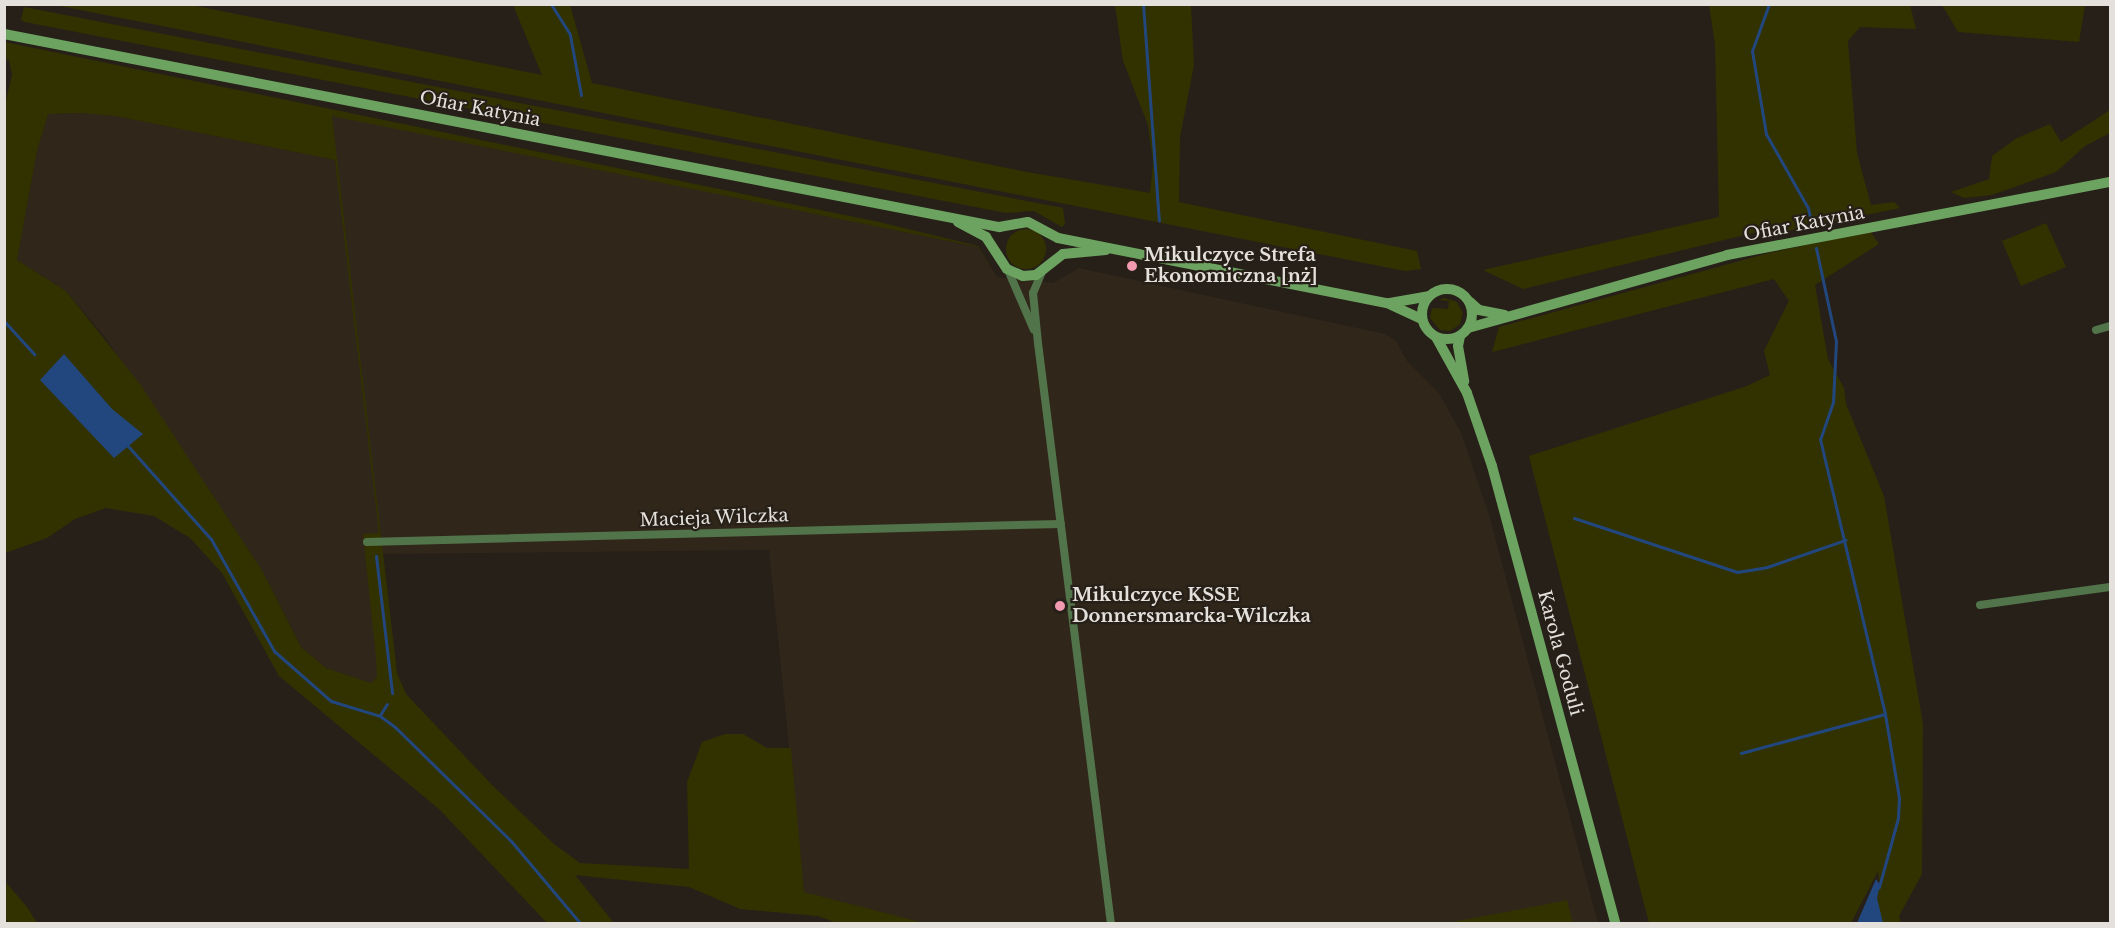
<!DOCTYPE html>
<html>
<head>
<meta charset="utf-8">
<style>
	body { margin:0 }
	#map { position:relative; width:2115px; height:928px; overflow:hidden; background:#262018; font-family:"Libre Baskerville",serif }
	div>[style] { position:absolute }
	.built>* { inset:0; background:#31261a }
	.green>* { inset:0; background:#323200 }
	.round { border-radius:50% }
	.water>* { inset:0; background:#22477f }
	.stream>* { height:3px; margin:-1.5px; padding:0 1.5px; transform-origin:1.5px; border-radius:1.5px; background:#22477f }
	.street>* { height:8px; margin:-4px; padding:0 4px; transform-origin:4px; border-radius:4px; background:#52744b }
	.secondary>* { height:10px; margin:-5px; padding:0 5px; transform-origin:5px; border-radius:5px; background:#6da360 }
	.secondary>.ring { margin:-5px; padding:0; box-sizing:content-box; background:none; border:10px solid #6da360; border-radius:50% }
	.dots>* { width:16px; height:16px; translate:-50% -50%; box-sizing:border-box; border:3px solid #262018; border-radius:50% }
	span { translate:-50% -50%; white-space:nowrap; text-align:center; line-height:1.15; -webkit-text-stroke:4.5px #262018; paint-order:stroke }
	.street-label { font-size:18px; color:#e4e0db }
	.poi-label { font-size:18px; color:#e4e0db; font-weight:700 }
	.left { translate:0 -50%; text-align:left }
	.frame { position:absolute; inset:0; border:6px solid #e4e0db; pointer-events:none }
</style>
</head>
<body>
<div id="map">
	<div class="built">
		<i style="clip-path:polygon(80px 113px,115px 116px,335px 160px,332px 115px,978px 247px,997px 277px,1053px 283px,1079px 268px,1385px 334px,1396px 341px,1407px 361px,1439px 393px,1462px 435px,1489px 515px,1598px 923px,924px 924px,804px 892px,769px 550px,383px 554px,397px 673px,371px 683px,326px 668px,301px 647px,263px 572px,105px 337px,66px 291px,17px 260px,37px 151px,48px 114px)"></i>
	</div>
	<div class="green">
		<i style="clip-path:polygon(55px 5px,191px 5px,542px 75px,513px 5px,570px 5px,592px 83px,1027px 172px,1150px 193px,1153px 163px,1148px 125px,1123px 61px,1115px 5px,1191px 5px,1194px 65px,1180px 137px,1179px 202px,1417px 251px,1421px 269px,1405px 271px)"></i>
		<i style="clip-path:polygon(1709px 5px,1910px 5px,1916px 29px,1860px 27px,1848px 41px,1857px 153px,1871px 205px,1894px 202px,1900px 208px,1763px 236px,1761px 231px,1523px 289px,1483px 270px,1719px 217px,1715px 44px)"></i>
		<i style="clip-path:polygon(1942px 5px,2085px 5px,2079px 42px,1958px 32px)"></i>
		<i style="clip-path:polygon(24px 7px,1063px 208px,1065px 224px,1062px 227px,1034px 211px,1006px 213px,25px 22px,21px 20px)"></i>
		<i style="clip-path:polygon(evenodd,5px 42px,879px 222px,978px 246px,997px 277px,978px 247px,332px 116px,397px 673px,406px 694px,492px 785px,554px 844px,580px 863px,689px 869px,687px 782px,702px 742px,725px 734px,743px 734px,767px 748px,791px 748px,804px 892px,924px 923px,837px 923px,818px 916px,740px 909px,689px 887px,575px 875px,614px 923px,547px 923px,440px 810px,279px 676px,222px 573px,190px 538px,154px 516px,106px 508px,75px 519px,47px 538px,5px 553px,4px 109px,12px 75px,9px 60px,5px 59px,5px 42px,80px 113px,115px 116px,335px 160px,379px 533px,363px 534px,376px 657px,377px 677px,371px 683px,326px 668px,301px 647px,263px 572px,140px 384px,66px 291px,17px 260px,37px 151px,48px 114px,80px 113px)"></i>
		<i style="clip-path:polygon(2110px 110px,2110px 133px,2085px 146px,2056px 172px,1992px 195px,1964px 198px,1951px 192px,1989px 179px,1992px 156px,2017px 138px,2050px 124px,2061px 142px)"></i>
		<i style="clip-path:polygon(2046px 223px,2066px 267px,2021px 286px,2002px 241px)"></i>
		<i class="round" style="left:1006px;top:229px;width:40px;height:40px"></i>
		<i style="clip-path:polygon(1870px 231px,1879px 244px,1815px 285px,1828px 359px,1844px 388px,1846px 404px,1884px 496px,1923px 724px,1922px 874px,1899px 916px,1901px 923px,1883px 923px,1876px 898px,1880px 885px,1878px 871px,1851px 923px,1649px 923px,1529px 456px,1747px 386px,1770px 375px,1764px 351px,1789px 301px,1774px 279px,1492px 352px,1499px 327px,1765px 254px)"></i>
		<i style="clip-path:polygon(1444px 298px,1457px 302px,1463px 313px,1460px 324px,1450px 331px,1440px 330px,1430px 318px,1432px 308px,1448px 309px,1449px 301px,1439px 300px)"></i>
		<i style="clip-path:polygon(4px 880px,27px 907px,37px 923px,9px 923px,5px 918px)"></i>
		<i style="clip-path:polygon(1567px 900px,1573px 923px,1447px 923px,1538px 906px)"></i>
	</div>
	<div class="water">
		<i style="clip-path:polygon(64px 354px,112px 409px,143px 434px,114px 458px,40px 380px)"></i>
		<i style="clip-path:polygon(1876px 879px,1880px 885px,1877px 898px,1883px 923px,1857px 923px)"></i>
	</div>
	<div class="stream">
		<i style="left:551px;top:4px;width:36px;rotate:58deg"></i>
		<i style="left:570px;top:35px;width:61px;rotate:79.6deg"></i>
		<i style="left:1143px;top:4px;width:217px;rotate:85.8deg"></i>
		<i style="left:1769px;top:4px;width:50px;rotate:109.9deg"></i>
		<i style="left:1752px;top:51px;width:84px;rotate:80.4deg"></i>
		<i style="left:1766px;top:134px;width:85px;rotate:60.4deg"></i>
		<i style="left:1808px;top:208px;width:19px;rotate:78deg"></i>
		<i style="left:1816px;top:248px;width:95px;rotate:77.9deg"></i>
		<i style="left:1836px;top:341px;width:61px;rotate:92.8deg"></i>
		<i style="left:1833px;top:402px;width:39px;rotate:109deg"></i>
		<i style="left:1820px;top:439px;width:283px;rotate:76.7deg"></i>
		<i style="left:1885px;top:714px;width:85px;rotate:80.5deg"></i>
		<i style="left:1899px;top:798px;width:20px;rotate:93deg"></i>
		<i style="left:1898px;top:818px;width:72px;rotate:105.4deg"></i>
		<i style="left:4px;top:321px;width:45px;rotate:47.7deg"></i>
		<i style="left:128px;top:446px;width:125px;rotate:48.3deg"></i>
		<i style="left:211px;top:539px;width:129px;rotate:60.6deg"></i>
		<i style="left:274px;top:651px;width:76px;rotate:41.3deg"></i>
		<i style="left:331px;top:701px;width:51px;rotate:17deg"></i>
		<i style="left:380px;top:716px;width:19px;rotate:36deg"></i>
		<i style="left:395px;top:727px;width:163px;rotate:44.5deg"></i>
		<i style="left:511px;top:841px;width:109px;rotate:49.9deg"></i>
		<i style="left:1574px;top:518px;width:172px;rotate:18.3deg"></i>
		<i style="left:1737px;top:572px;width:30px;rotate:-9deg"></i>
		<i style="left:1767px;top:567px;width:83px;rotate:-19.1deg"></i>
		<i style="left:376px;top:556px;width:138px;rotate:83.3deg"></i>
		<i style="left:380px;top:715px;width:13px;rotate:-58deg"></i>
		<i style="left:1741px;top:753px;width:149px;rotate:-15.2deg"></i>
	</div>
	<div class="street">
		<i style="left:1008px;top:270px;width:65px;rotate:66.6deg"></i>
		<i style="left:1042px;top:272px;width:23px;rotate:113deg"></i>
		<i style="left:1033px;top:293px;width:50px;rotate:84.3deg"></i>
		<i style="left:1038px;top:343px;width:586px;rotate:82.84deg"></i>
		<i style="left:2096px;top:330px;width:15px;rotate:-16deg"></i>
		<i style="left:367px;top:542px;width:694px;rotate:-1.49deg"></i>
		<i style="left:1980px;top:605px;width:131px;rotate:-7.9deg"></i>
	</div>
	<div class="secondary">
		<i style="left:4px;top:34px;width:1014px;rotate:10.98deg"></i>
		<i style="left:999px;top:227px;width:29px;rotate:-10deg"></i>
		<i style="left:1028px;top:222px;width:34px;rotate:28deg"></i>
		<i style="left:1058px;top:238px;width:335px;rotate:11.2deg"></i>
		<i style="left:1387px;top:303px;width:38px;rotate:25deg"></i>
		<i style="left:958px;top:222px;width:32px;rotate:28deg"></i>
		<i style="left:986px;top:237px;width:38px;rotate:57deg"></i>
		<i style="left:1007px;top:269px;width:17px;rotate:24deg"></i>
		<i style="left:1023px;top:276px;width:13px;rotate:-4deg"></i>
		<i style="left:1036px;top:275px;width:34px;rotate:-38deg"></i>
		<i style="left:1063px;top:254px;width:43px;rotate:-5.3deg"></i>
		<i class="ring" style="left:1422px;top:289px;width:40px;height:40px"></i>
		<i style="left:1470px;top:302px;width:12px;rotate:42deg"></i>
		<i style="left:1479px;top:310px;width:26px;rotate:11deg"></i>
		<i style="left:1390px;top:303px;width:39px;rotate:-10deg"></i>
		<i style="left:1468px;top:328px;width:269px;rotate:-15.7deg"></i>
		<i style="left:1727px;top:255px;width:390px;rotate:-10.8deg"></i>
		<i style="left:1460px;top:336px;width:10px;rotate:101deg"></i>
		<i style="left:1458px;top:346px;width:36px;rotate:80deg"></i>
		<i style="left:1436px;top:337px;width:64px;rotate:61deg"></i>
		<i style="left:1467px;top:393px;width:77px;rotate:71.1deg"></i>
		<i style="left:1492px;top:466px;width:474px;rotate:74.9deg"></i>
	</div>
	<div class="dots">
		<i style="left:1132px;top:266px;background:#f19ab0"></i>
		<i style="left:1060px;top:606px;background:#f19ab0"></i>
	</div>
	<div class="street-label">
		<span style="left:480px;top:109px;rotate:11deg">Ofiar Katynia</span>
		<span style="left:1804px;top:224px;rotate:-11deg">Ofiar Katynia</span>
		<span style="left:714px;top:518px;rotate:-2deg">Macieja Wilczka</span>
		<span style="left:1560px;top:653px;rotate:75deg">Karola Goduli</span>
	</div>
	<div class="poi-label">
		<span class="left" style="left:1144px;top:266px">Mikulczyce Strefa<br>Ekonomiczna [nż]</span>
		<span class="left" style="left:1072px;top:606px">Mikulczyce KSSE<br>Donnersmarcka-Wilczka</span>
	</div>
	<div class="frame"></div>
</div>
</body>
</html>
